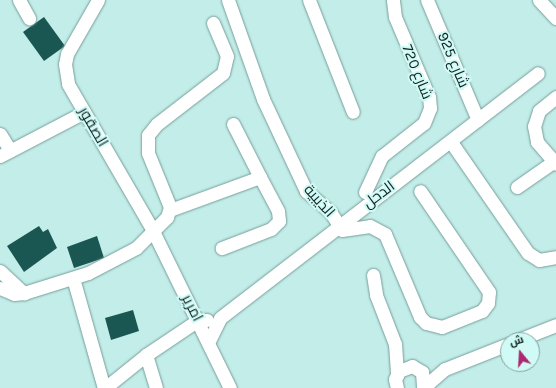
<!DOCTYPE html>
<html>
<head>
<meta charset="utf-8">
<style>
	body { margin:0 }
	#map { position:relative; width:556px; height:388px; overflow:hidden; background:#c3ede9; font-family:Karla,Cairo,sans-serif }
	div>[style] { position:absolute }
	.building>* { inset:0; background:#1a5652 }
	.roads { filter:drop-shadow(0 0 1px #769e9a) drop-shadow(0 0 1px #769e9a) }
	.minor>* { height:13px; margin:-6.5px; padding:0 6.5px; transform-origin:6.5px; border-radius:6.5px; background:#fff }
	span { translate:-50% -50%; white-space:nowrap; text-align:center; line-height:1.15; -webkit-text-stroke:4px #d0faf6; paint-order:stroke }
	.street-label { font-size:15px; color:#122221 }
	.north { position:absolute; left:500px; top:332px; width:40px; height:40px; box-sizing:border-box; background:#d0faf6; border:1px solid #84a4a1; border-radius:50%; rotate:342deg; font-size:11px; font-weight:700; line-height:16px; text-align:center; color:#122221 }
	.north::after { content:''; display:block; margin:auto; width:14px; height:18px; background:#ad2971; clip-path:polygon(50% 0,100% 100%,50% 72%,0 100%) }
</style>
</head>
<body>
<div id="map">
	<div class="building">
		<i style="clip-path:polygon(44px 17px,65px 46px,44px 61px,23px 32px)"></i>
		<i style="clip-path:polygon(39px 226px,43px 232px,48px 229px,57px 248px,24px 272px,7px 246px)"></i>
		<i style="clip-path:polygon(97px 236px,104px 258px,74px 268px,67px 247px)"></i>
		<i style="clip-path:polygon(133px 310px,139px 331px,111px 340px,105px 318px)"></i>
	</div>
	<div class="roads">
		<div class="minor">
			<i style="left:19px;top:0;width:21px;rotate:61deg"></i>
			<i style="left:98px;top:0;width:62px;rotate:119.9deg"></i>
			<i style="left:67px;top:54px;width:10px;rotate:101deg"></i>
			<i style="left:65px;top:64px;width:20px;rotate:81deg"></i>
			<i style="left:68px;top:84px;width:168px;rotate:59.9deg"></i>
			<i style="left:152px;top:229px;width:177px;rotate:63.9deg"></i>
			<i style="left:228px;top:0;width:105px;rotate:70.5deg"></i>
			<i style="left:263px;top:99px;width:102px;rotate:64.9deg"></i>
			<i style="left:306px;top:191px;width:33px;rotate:41deg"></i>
			<i style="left:331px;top:213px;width:20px;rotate:57deg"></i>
			<i style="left:342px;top:230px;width:28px;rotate:-8deg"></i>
			<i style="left:370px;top:226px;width:17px;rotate:28deg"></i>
			<i style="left:385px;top:234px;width:90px;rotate:67.1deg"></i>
			<i style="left:420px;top:317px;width:8px;rotate:45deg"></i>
			<i style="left:426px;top:323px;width:16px;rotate:14deg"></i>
			<i style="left:442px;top:327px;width:43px;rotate:-21.8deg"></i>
			<i style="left:482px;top:311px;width:10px;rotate:-53deg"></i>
			<i style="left:488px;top:303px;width:11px;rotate:-85deg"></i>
			<i style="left:489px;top:292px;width:122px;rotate:-124.3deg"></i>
			<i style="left:309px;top:0;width:120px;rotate:68.6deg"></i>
			<i style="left:427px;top:0;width:130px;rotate:67deg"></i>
			<i style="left:539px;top:0;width:25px;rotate:47deg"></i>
			<i style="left:556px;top:97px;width:22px;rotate:141deg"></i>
			<i style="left:539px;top:111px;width:16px;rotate:108deg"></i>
			<i style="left:534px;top:126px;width:16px;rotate:79deg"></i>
			<i style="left:537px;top:142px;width:29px;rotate:49deg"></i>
			<i style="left:233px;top:124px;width:59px;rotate:63deg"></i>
			<i style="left:0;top:134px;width:19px;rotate:58deg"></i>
			<i style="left:451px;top:142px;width:135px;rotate:55.3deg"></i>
			<i style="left:528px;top:253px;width:13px;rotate:32deg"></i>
			<i style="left:539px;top:260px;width:17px;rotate:-10deg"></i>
			<i style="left:0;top:156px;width:95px;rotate:-27.6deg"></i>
			<i style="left:517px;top:187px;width:44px;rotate:-34.8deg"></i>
			<i style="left:365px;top:192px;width:40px;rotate:-65deg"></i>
			<i style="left:382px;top:156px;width:53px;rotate:-38.2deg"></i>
			<i style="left:424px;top:123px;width:16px;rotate:-68deg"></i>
			<i style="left:430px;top:108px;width:11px;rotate:-95deg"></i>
			<i style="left:429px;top:97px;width:87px;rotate:-113deg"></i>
			<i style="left:395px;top:17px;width:17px;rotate:-97deg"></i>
			<i style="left:170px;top:210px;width:96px;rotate:-20.1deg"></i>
			<i style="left:260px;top:177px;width:38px;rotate:62deg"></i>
			<i style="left:278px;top:211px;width:10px;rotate:84deg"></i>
			<i style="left:279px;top:221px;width:11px;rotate:135deg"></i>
			<i style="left:271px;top:229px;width:53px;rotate:158.8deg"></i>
			<i style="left:0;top:271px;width:33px;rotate:43deg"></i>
			<i style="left:373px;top:275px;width:20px;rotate:81deg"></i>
			<i style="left:376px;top:295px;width:53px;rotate:68.8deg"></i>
			<i style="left:395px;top:344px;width:31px;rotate:86deg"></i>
			<i style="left:73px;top:278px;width:114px;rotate:74.3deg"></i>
			<i style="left:0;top:288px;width:15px;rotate:23deg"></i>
			<i style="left:14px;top:294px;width:10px;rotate:-6deg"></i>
			<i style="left:24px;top:293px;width:67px;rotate:-17.4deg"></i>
			<i style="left:88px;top:273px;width:54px;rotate:-27.5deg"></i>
			<i style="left:136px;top:248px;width:44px;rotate:-45deg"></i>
			<i style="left:167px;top:217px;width:10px;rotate:-73deg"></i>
			<i style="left:170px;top:207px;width:58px;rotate:-112.2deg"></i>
			<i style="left:148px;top:153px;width:18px;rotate:-90deg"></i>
			<i style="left:148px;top:135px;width:14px;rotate:-51deg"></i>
			<i style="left:157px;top:124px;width:83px;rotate:-37.7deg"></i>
			<i style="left:223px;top:73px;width:17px;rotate:-77deg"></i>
			<i style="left:227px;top:56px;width:36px;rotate:-113deg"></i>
			<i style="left:518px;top:340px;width:41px;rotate:-21.5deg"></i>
			<i style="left:209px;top:341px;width:25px;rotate:-64deg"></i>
			<i style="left:220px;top:318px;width:401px;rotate:-37.6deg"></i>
			<i style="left:146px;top:355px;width:34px;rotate:73deg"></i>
			<i style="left:424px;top:387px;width:28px;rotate:-41deg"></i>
			<i style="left:445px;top:369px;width:68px;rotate:-21.6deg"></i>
			<i style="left:105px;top:388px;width:53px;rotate:-38.8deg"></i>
			<i style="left:146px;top:355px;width:63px;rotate:-33.9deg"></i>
			<i style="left:198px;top:320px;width:9px"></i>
			<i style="left:397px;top:388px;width:9px;rotate:-103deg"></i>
			<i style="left:395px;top:379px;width:9px;rotate:-63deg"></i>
			<i style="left:399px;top:371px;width:14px;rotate:-21deg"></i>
			<i style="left:412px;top:366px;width:12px;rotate:31deg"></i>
			<i style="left:422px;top:372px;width:16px;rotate:86deg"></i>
		</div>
	</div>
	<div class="street-label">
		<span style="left:453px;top:60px;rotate:67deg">شارع 925</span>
		<span style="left:417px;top:72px;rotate:68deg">شارع 720</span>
		<span style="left:93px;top:127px;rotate:60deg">الصقور</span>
		<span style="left:379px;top:195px;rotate:-37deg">الدحل</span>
		<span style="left:319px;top:201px;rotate:48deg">الذيبية</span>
		<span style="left:192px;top:308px;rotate:63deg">امرير</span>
	</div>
	<div class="north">ش</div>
</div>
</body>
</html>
